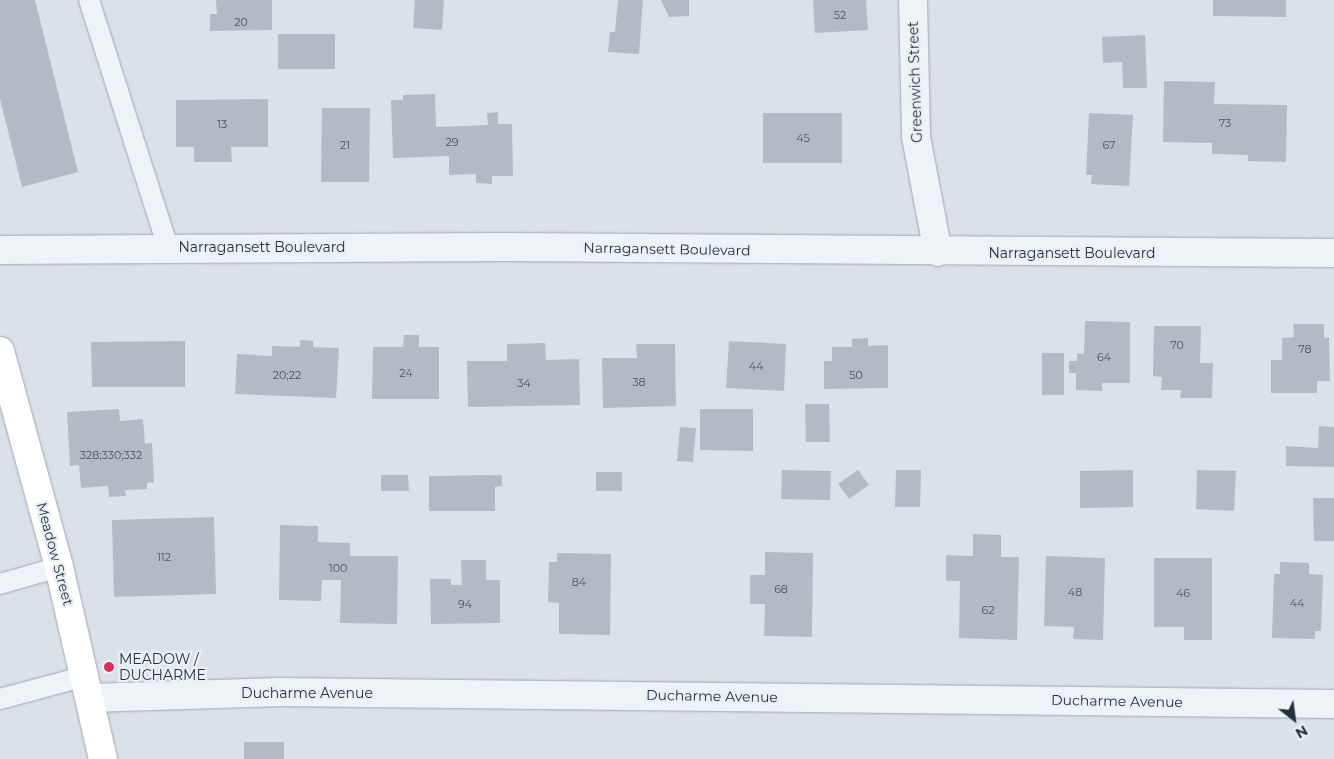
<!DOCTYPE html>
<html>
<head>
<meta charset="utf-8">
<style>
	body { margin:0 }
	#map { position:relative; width:1334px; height:759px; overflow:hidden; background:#dbe1e8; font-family:Montserrat,sans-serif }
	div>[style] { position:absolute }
	.building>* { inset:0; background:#b2bbc5 }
	.roads { filter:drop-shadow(0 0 1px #a0a8b2) drop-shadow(0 0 1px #a0a8b2) }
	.service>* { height:20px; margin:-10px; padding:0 10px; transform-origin:10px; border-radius:10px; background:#eff2f6 }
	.minor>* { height:28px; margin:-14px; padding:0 14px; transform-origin:14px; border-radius:14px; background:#eff2f6 }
	.secondary>* { height:28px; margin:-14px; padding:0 14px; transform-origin:14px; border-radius:14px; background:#fff }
	.dots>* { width:14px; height:14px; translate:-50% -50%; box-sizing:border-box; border:2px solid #ebf0f5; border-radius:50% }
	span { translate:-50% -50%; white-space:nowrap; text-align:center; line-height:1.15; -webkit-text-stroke:4.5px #ebf0f5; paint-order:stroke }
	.number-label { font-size:11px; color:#485360 }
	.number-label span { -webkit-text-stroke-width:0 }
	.street-label { font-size:14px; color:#24303f }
	.poi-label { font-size:14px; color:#24303f }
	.left { translate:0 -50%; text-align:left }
	.north { position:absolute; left:1269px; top:694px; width:50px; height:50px; -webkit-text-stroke:4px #ebf0f5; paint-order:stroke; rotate:150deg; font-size:14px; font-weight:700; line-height:20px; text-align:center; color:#24303f }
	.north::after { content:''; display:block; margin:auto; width:18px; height:22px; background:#24303f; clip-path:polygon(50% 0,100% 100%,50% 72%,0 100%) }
</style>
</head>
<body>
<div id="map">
	<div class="building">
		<i style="clip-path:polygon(0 0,35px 0,78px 172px,22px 187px,0 99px)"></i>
		<i style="clip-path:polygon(216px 0,272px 0,272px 30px,210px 31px,210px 14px,217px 14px)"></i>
		<i style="clip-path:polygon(415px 0,444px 0,442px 30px,413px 28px)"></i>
		<i style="clip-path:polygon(618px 0,643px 0,639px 54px,608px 52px,610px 32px,615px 32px)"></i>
		<i style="clip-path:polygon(661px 0,689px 0,689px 16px,669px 17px)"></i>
		<i style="clip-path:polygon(813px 0,866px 0,868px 30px,815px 33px)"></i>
		<i style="clip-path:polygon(1213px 0,1286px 0,1286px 17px,1213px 16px)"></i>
		<i style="clip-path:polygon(278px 34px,335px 34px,335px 69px,278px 69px)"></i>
		<i style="clip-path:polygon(1145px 35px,1147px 88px,1123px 88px,1122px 62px,1103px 63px,1102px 37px)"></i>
		<i style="clip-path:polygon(1164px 81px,1215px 82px,1214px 104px,1287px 105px,1286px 162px,1248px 161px,1248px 155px,1212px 154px,1212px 143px,1163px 142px)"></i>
		<i style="clip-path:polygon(435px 94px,436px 127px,488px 125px,487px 113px,498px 112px,498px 124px,512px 124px,513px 176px,492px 176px,492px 184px,476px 183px,476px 174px,449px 175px,449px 156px,393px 158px,391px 100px,403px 100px,403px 95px)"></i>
		<i style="clip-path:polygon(268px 99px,268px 147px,231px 147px,232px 162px,194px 162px,194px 147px,176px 147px,176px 100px)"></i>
		<i style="clip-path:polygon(322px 108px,370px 108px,369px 182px,321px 182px)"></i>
		<i style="clip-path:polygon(763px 113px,842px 113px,842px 163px,763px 163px)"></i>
		<i style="clip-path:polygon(1089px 113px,1133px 115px,1129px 186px,1091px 184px,1092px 175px,1086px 175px)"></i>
		<i style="clip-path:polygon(1085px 321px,1130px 322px,1130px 383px,1102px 383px,1102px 391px,1076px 390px,1076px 373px,1069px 373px,1069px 361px,1077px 361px,1077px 353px,1084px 354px)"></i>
		<i style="clip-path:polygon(1293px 324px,1324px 324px,1324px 338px,1329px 337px,1330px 381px,1317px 381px,1317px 393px,1271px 393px,1271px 360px,1282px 360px,1282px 338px,1294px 337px)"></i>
		<i style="clip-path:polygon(1154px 326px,1201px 326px,1200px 363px,1213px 363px,1212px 398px,1180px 398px,1181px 390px,1161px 390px,1162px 377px,1153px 376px)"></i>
		<i style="clip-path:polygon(404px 335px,419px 335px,419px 347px,439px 347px,439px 399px,372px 399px,373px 347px,403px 347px)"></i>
		<i style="clip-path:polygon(868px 338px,868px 346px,888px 345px,888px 388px,824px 389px,824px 361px,832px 361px,832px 347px,852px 347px,852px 339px)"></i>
		<i style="clip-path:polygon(300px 340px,313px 341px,313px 347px,339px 348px,336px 398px,235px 394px,237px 354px,272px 356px,272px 346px,300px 347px)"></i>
		<i style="clip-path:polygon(185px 341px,185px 387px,92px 387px,91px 342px)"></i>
		<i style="clip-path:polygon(729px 341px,786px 344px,784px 391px,726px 388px)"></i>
		<i style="clip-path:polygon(545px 343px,546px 360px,579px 359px,580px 405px,468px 407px,467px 361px,507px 361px,507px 344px)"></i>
		<i style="clip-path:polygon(636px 344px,675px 344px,676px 406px,603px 408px,602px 358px,637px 358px)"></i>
		<i style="clip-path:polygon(1042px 353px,1064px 353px,1064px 395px,1042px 395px)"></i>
		<i style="clip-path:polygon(805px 404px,829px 404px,830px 442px,806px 442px)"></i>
		<i style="clip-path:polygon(119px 409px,120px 421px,143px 419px,145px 444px,152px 443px,154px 482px,147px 483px,147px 489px,125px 490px,126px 496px,109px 497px,108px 486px,81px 488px,79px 465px,70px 466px,67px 412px)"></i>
		<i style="clip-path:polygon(700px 409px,753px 409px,753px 451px,700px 450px)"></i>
		<i style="clip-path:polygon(1319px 426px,1334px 427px,1334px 467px,1286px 466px,1286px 446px,1318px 448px)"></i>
		<i style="clip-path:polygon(680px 427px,696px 428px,693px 462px,677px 461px)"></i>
		<i style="clip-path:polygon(782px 470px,831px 471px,830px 500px,781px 499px)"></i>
		<i style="clip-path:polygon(858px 470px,869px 485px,849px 499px,838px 484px)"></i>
		<i style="clip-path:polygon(896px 470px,921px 470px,920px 507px,895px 507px)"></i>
		<i style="clip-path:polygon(1133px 470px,1133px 507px,1080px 508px,1080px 471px)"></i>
		<i style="clip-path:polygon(1197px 470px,1236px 471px,1234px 511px,1196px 509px)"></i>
		<i style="clip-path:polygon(596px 472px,622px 472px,622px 491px,596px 491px)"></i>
		<i style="clip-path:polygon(381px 475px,408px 475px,409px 491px,381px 491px)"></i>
		<i style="clip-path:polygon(502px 475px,502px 486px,495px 487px,495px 511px,429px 511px,429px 476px)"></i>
		<i style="clip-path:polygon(1313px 498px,1334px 498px,1334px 541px,1314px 541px)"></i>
		<i style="clip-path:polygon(214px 517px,216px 594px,114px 597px,112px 520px)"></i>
		<i style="clip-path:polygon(280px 525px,318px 526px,318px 542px,350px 543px,350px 556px,398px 556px,397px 624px,340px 623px,341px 580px,322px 580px,321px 601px,279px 600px)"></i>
		<i style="clip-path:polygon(973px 534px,1001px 535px,1001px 557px,1019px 557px,1017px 640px,959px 638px,960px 581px,946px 581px,946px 555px,973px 556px)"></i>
		<i style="clip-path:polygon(765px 552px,813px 553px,812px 637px,764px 636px,765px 604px,750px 604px,750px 575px,765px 575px)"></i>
		<i style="clip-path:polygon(557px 553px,611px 554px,610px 635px,559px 634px,559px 603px,548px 602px,549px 562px,557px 562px)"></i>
		<i style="clip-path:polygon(1046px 556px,1105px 558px,1103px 640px,1073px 639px,1074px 627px,1044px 626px)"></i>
		<i style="clip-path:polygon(1154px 558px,1212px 558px,1212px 640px,1184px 640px,1184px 627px,1154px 627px)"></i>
		<i style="clip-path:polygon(461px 560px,486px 560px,486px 580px,500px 580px,500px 623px,431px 624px,430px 579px,451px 579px,451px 585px,462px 585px)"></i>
		<i style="clip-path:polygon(1280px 562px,1309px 563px,1309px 574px,1323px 575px,1321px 631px,1315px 631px,1315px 639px,1272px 638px,1274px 574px,1280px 574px)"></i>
		<i style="clip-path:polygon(244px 742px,284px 742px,284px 759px,244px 759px)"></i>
	</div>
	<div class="roads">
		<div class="service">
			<i style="left:89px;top:0;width:260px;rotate:72.3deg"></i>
			<i style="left:0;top:584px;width:61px;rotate:-16.1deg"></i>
			<i style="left:0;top:699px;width:88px;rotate:-15.1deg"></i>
		</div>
		<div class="minor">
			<i style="left:913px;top:0;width:137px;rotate:88.7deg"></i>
			<i style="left:916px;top:137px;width:117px;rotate:79.2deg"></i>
			<i style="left:0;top:250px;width:509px;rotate:-0.34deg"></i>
			<i style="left:509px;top:247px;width:825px;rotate:0.42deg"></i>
			<i style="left:90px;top:698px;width:190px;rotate:-1.8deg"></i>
			<i style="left:280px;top:692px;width:1054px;rotate:0.65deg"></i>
		</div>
		<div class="secondary">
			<i style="left:0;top:351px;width:224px;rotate:74.7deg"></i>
			<i style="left:59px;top:567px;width:197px;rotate:77.1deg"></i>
		</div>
	</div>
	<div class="dots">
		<i style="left:109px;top:667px;background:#dc3159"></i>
	</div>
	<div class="number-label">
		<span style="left:840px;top:15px">52</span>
		<span style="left:241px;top:22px">20</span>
		<span style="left:1225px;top:123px">73</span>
		<span style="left:222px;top:124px">13</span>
		<span style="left:803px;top:138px">45</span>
		<span style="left:452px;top:142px">29</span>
		<span style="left:345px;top:145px">21</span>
		<span style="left:1109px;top:145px">67</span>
		<span style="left:1177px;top:345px">70</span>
		<span style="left:1305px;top:349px">78</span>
		<span style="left:1104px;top:357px">64</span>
		<span style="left:756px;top:366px">44</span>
		<span style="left:406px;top:373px">24</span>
		<span style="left:287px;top:375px">20;22</span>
		<span style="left:856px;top:375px">50</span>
		<span style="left:639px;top:382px">38</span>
		<span style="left:524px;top:383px">34</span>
		<span style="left:111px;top:455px">328;330;332</span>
		<span style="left:164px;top:557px">112</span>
		<span style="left:338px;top:568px">100</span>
		<span style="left:579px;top:582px">84</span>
		<span style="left:781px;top:589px">68</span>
		<span style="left:1075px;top:592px">48</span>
		<span style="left:1183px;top:593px">46</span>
		<span style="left:1297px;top:603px">44</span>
		<span style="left:465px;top:604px">94</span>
		<span style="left:988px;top:610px">62</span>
	</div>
	<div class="street-label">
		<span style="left:915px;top:82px;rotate:-92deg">Greenwich Street</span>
		<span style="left:262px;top:247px">Narragansett Boulevard</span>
		<span style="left:667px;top:249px;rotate:1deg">Narragansett Boulevard</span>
		<span style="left:1072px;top:253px">Narragansett Boulevard</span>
		<span style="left:55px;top:554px;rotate:75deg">Meadow Street</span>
		<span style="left:307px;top:693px">Ducharme Avenue</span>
		<span style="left:712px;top:696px;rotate:1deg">Ducharme Avenue</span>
		<span style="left:1117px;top:701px;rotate:1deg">Ducharme Avenue</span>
	</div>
	<div class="poi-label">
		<span class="left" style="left:119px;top:667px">MEADOW /<br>DUCHARME</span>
	</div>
	<div class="north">N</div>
</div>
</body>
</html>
